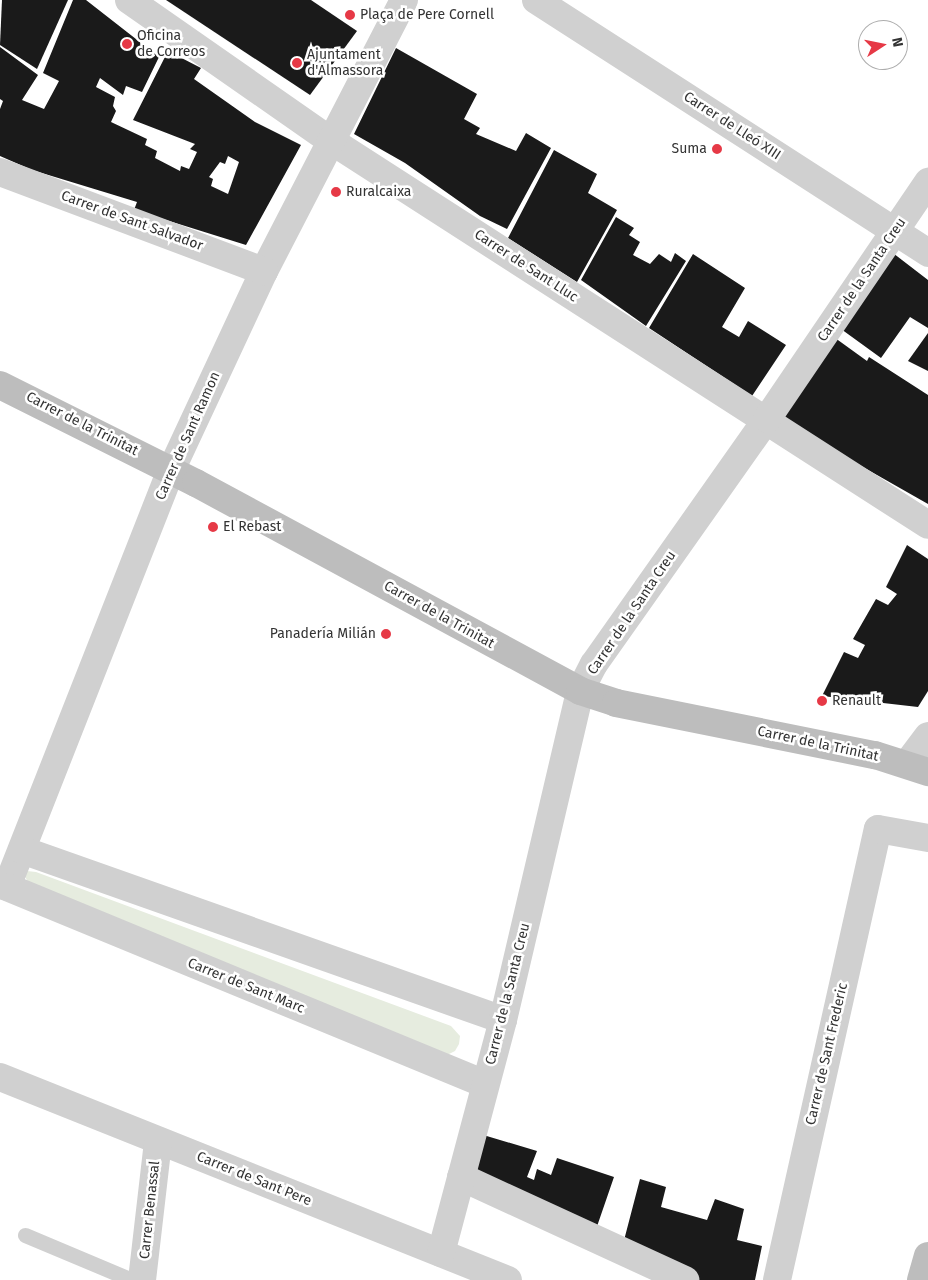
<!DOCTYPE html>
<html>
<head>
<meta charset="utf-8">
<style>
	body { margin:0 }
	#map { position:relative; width:928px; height:1280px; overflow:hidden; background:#fff; font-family:"Fira Sans",sans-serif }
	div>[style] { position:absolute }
	.green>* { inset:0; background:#e6ecdf }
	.building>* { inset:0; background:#1a1a1a }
	.lane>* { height:15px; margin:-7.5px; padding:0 7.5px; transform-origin:7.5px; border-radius:7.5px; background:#d0d0d0 }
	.street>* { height:28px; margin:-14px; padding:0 14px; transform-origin:14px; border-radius:14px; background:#d0d0d0 }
	.secondary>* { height:28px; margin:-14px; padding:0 14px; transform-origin:14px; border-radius:14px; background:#bdbdbd }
	.dots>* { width:14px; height:14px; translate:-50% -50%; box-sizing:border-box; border:2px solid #fff; border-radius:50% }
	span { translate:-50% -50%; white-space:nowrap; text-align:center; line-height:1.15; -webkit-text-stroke:5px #fff; paint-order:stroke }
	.poi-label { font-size:14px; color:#333 }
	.left { translate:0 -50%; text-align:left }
	.right { translate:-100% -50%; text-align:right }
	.street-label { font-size:14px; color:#333 }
	.north { position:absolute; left:858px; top:20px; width:50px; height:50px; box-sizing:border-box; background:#fff; border:1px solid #adadad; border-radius:50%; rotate:79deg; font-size:14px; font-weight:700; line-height:20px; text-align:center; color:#333 }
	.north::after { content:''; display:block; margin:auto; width:18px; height:22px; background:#e63946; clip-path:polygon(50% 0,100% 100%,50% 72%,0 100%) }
</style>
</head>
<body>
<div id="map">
	<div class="green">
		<i style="clip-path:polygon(27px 871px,36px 872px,451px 1026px,460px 1036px,459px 1044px,455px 1051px,445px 1056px,28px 882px,24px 875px)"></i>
	</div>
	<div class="building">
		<i style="clip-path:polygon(2px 0,68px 0,37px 69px,0 45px)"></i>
		<i style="clip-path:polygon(evenodd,73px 0,86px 0,159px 57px,142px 92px,126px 86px,123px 95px,100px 78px,96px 87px,115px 97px,113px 106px,116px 111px,111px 122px,147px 139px,145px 145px,157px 151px,155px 158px,180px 171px,181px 166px,189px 169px,197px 152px,190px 149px,195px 144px,133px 120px,168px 51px,201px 68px,194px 79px,255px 122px,301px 145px,246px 245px,134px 210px,137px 202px,32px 170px,0 156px,0 109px,3px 101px,0 99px,0 47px,38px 75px,22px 100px,44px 109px,59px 81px,43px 73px,73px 0,228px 156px,239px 162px,228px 194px,211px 186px,213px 179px,209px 177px,220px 162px,225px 164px,228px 156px)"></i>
		<i style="clip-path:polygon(166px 0,311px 0,357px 31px,310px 95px)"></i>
		<i style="clip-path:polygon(396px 48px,477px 94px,464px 119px,480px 128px,476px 134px,516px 151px,526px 133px,551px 148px,507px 229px,480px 216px,405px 163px,354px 134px)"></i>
		<i style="clip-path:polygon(554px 150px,597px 174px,588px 193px,617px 210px,577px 282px,508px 238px)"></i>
		<i style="clip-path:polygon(616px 217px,634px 228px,629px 235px,640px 242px,633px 255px,650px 264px,659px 254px,671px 262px,675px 253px,686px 261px,646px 326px,581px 280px)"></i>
		<i style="clip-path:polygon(889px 250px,928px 280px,928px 328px,910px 317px,881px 358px,841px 329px)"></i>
		<i style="clip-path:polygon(693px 254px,745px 288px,722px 327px,739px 337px,748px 321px,786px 345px,752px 396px,649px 328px)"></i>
		<i style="clip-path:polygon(928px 333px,928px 371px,908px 361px)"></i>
		<i style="clip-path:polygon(831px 335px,867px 361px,869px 357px,928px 395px,928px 504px,775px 417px)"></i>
		<i style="clip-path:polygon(907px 545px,928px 559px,928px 691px,918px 707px,822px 696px,844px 652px,858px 658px,865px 645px,853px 639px,876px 599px,888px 605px,897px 594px,886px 587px)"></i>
		<i style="clip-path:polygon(480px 1134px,537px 1151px,527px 1177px,534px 1180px,537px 1169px,551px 1175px,557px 1158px,614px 1177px,593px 1238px,465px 1173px)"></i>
		<i style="clip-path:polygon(640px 1179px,666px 1187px,661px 1207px,707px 1220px,715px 1199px,744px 1209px,737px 1240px,762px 1246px,755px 1280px,692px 1280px,622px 1248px)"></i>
	</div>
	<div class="lane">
		<i style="left:25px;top:1235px;width:116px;rotate:22.8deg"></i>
	</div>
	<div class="street">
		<i style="left:129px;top:0;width:245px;rotate:34.9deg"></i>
		<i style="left:330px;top:140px;width:711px;rotate:32.77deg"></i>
		<i style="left:404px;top:0;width:305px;rotate:117.3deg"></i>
		<i style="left:264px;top:271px;width:220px;rotate:115deg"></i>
		<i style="left:171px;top:470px;width:448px;rotate:111.5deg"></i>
		<i style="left:7px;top:887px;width:517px;rotate:22.4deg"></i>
		<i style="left:536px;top:0;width:467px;rotate:32.8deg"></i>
		<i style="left:0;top:172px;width:282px;rotate:20.6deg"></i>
		<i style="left:907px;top:764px;width:35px;rotate:-53deg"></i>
		<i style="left:22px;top:850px;width:510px;rotate:19.46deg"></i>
		<i style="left:0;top:1077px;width:547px;rotate:21.78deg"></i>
		<i style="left:461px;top:1177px;width:247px;rotate:24.7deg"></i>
		<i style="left:441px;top:1253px;width:241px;rotate:-75.1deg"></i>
		<i style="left:503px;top:1020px;width:338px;rotate:-76.8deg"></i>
		<i style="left:580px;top:691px;width:30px;rotate:-63deg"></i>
		<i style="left:594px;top:664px;width:300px;rotate:-54.8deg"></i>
		<i style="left:767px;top:419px;width:287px;rotate:-55.8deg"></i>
		<i style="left:142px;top:1280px;width:140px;rotate:-83.4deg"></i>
		<i style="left:777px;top:1280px;width:462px;rotate:-77.4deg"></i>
		<i style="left:878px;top:829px;width:51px;rotate:10.2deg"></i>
	</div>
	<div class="secondary">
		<i style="left:0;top:385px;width:219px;rotate:26.6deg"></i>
		<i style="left:196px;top:483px;width:437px;rotate:28.4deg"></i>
		<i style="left:580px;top:691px;width:38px;rotate:18deg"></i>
		<i style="left:616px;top:703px;width:264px;rotate:11.4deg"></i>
		<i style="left:875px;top:755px;width:56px;rotate:17.8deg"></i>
		<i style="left:921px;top:1280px;width:25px;rotate:-74deg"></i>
	</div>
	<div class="dots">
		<i style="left:350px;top:15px;background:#e63946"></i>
		<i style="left:127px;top:44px;background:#e63946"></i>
		<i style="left:297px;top:63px;background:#e63946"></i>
		<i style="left:717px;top:149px;background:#e63946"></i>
		<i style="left:336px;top:192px;background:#e63946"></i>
		<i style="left:213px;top:527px;background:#e63946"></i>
		<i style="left:386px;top:634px;background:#e63946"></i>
		<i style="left:822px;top:701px;background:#e63946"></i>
	</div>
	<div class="poi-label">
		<span class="left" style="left:360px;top:15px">Plaça de Pere Cornell</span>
		<span class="left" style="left:137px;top:44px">Oficina<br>de Correos</span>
		<span class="left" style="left:307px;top:63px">Ajuntament<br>d'Almassora</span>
		<span class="right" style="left:707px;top:149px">Suma</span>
		<span class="left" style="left:346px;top:192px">Ruralcaixa</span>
		<span class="left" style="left:223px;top:527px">El Rebast</span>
		<span class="right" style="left:376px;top:634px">Panadería Milián</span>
		<span class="left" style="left:832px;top:701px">Renault</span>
	</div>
	<div class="street-label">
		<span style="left:732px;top:126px;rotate:33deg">Carrer de Lleó XIII</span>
		<span style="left:132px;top:221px;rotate:20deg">Carrer de Sant Salvador</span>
		<span style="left:526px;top:266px;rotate:33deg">Carrer de Sant Lluc</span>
		<span style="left:862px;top:280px;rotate:-56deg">Carrer de la Santa Creu</span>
		<span style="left:82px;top:424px;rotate:27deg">Carrer de la Trinitat</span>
		<span style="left:188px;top:436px;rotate:-66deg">Carrer de Sant Ramon</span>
		<span style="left:632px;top:613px;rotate:-56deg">Carrer de la Santa Creu</span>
		<span style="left:439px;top:615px;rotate:29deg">Carrer de la Trinitat</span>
		<span style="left:818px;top:744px;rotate:12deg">Carrer de la Trinitat</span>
		<span style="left:246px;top:986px;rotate:22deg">Carrer de Sant Marc</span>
		<span style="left:508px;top:994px;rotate:-76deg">Carrer de la Santa Creu</span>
		<span style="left:827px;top:1054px;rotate:-77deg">Carrer de Sant Frederic</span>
		<span style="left:254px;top:1179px;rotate:22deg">Carrer de Sant Pere</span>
		<span style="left:150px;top:1210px;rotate:-84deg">Carrer Benassal</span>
	</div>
	<div class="north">N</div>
</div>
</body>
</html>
